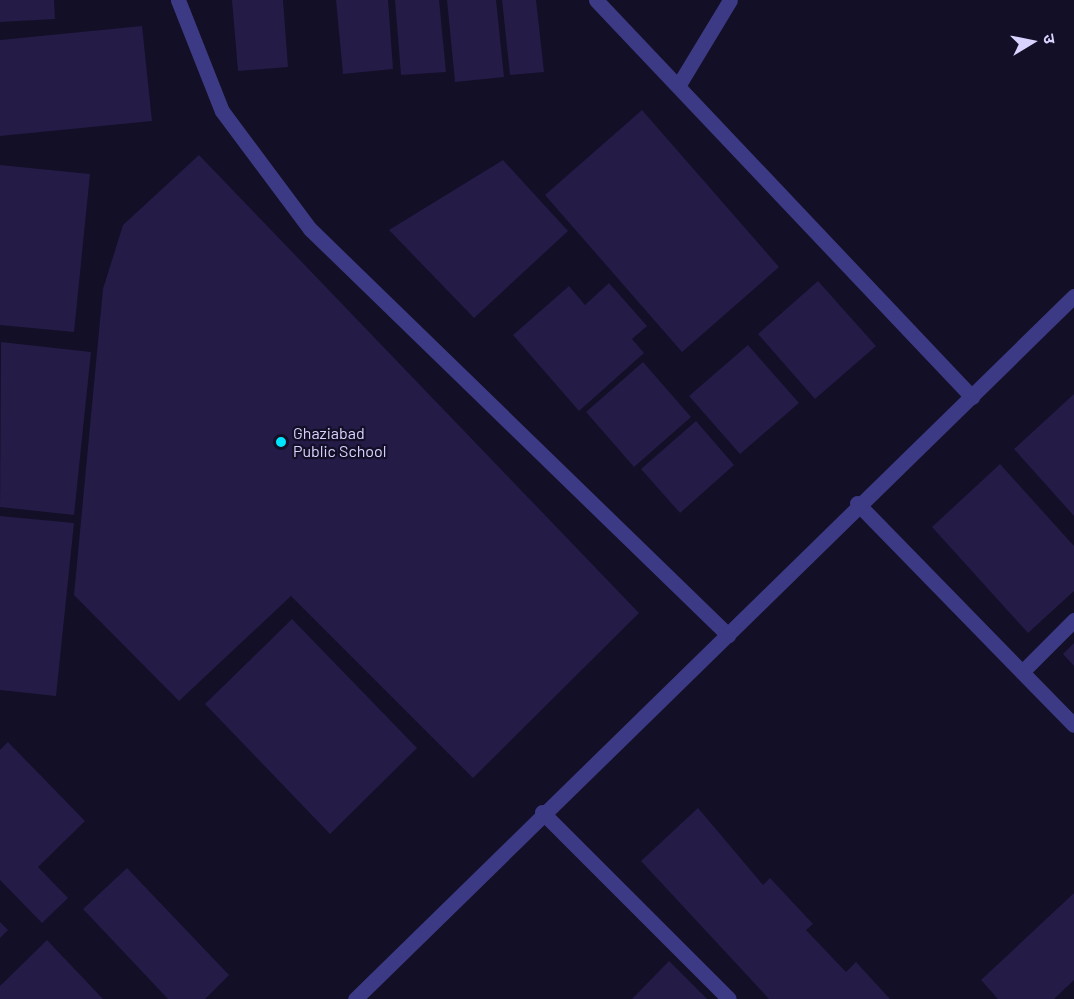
<!DOCTYPE html>
<html>
<head>
<meta charset="utf-8">
<style>
	body { margin:0 }
	#map { position:relative; width:1074px; height:999px; overflow:hidden; background:#130f26; font-family:Barlow,"Noto Sans Devanagari",sans-serif }
	div>[style] { position:absolute }
	.building>* { inset:0; background:#241b47 }
	.minor>* { height:15px; margin:-7.5px; padding:0 7.5px; transform-origin:7.5px; border-radius:7.5px; background:#3d3a85 }
	.dots>* { width:16px; height:16px; translate:-50% -50%; box-sizing:border-box; border:3px solid #130f26; border-radius:50% }
	span { translate:-50% -50%; white-space:nowrap; text-align:center; line-height:1.15; -webkit-text-stroke:4.5px #130f26; paint-order:stroke }
	.poi-label { font-size:16px; color:#d9d4ff }
	.left { translate:0 -50%; text-align:left }
	.north { position:absolute; left:1002px; top:12px; width:60px; height:60px; -webkit-text-stroke:4px #130f26; paint-order:stroke; rotate:80deg; font-size:16px; font-weight:700; line-height:24px; text-align:center; color:#d9d4ff }
	.north::after { content:''; display:block; margin:auto; width:21px; height:27px; background:#d9d4ff; clip-path:polygon(50% 0,100% 100%,50% 72%,0 100%) }
</style>
</head>
<body>
<div id="map">
	<div class="building">
		<i style="clip-path:polygon(0 0,54px 0,55px 19px,0 22px)"></i>
		<i style="clip-path:polygon(232px 0,283px 0,288px 67px,238px 71px)"></i>
		<i style="clip-path:polygon(336px 0,388px 0,393px 69px,343px 74px)"></i>
		<i style="clip-path:polygon(395px 0,439px 0,446px 72px,401px 75px)"></i>
		<i style="clip-path:polygon(447px 0,496px 0,504px 77px,455px 82px)"></i>
		<i style="clip-path:polygon(502px 0,536px 0,544px 72px,510px 75px)"></i>
		<i style="clip-path:polygon(142px 26px,152px 121px,0 136px,0 40px)"></i>
		<i style="clip-path:polygon(642px 110px,779px 267px,682px 352px,545px 195px)"></i>
		<i style="clip-path:polygon(199px 155px,639px 613px,473px 778px,291px 596px,179px 701px,74px 595px,103px 289px,123px 225px)"></i>
		<i style="clip-path:polygon(503px 160px,568px 231px,474px 318px,389px 230px)"></i>
		<i style="clip-path:polygon(0 165px,90px 174px,74px 332px,0 325px)"></i>
		<i style="clip-path:polygon(818px 281px,876px 346px,815px 399px,758px 334px)"></i>
		<i style="clip-path:polygon(609px 283px,647px 326px,632px 339px,644px 353px,579px 411px,513px 335px,569px 286px,585px 305px)"></i>
		<i style="clip-path:polygon(1px 342px,91px 352px,74px 515px,0 507px)"></i>
		<i style="clip-path:polygon(748px 345px,799px 403px,740px 454px,689px 396px)"></i>
		<i style="clip-path:polygon(643px 362px,691px 417px,634px 467px,586px 412px)"></i>
		<i style="clip-path:polygon(1074px 394px,1074px 516px,1014px 449px)"></i>
		<i style="clip-path:polygon(696px 421px,734px 465px,680px 513px,641px 469px)"></i>
		<i style="clip-path:polygon(1000px 464px,1074px 546px,1074px 591px,1028px 633px,932px 527px)"></i>
		<i style="clip-path:polygon(0 516px,74px 523px,56px 696px,0 690px)"></i>
		<i style="clip-path:polygon(292px 619px,417px 748px,330px 834px,205px 704px)"></i>
		<i style="clip-path:polygon(1074px 643px,1074px 666px,1063px 654px)"></i>
		<i style="clip-path:polygon(8px 742px,85px 821px,38px 867px,68px 898px,42px 923px,0 880px,0 750px)"></i>
		<i style="clip-path:polygon(698px 808px,763px 885px,770px 878px,813px 924px,806px 930px,846px 972px,856px 962px,890px 999px,769px 999px,641px 861px)"></i>
		<i style="clip-path:polygon(127px 868px,229px 975px,205px 999px,168px 999px,83px 909px)"></i>
		<i style="clip-path:polygon(1074px 893px,1074px 980px,1054px 999px,998px 999px,981px 980px)"></i>
		<i style="clip-path:polygon(0 922px,8px 930px,0 938px)"></i>
		<i style="clip-path:polygon(47px 940px,103px 999px,0 999px,0 986px)"></i>
		<i style="clip-path:polygon(669px 961px,707px 999px,632px 999px)"></i>
	</div>
	<div class="minor">
		<i style="left:178px;top:0;width:119px;rotate:68.4deg"></i>
		<i style="left:222px;top:111px;width:147px;rotate:53.3deg"></i>
		<i style="left:310px;top:229px;width:583px;rotate:44.17deg"></i>
		<i style="left:596px;top:0;width:547px;rotate:46.56deg"></i>
		<i style="left:678px;top:86px;width:100px;rotate:-58.8deg"></i>
		<i style="left:857px;top:503px;width:310px;rotate:45.7deg"></i>
		<i style="left:1022px;top:672px;width:74px;rotate:-45deg"></i>
		<i style="left:542px;top:812px;width:264px;rotate:45deg"></i>
		<i style="left:355px;top:999px;width:1006px;rotate:-44.36deg"></i>
	</div>
	<div class="dots">
		<i style="left:281px;top:442px;background:#00e5ff"></i>
	</div>
	<div class="poi-label">
		<span class="left" style="left:293px;top:442px">Ghaziabad<br>Public School</span>
	</div>
	<div class="north">उ</div>
</div>
</body>
</html>
